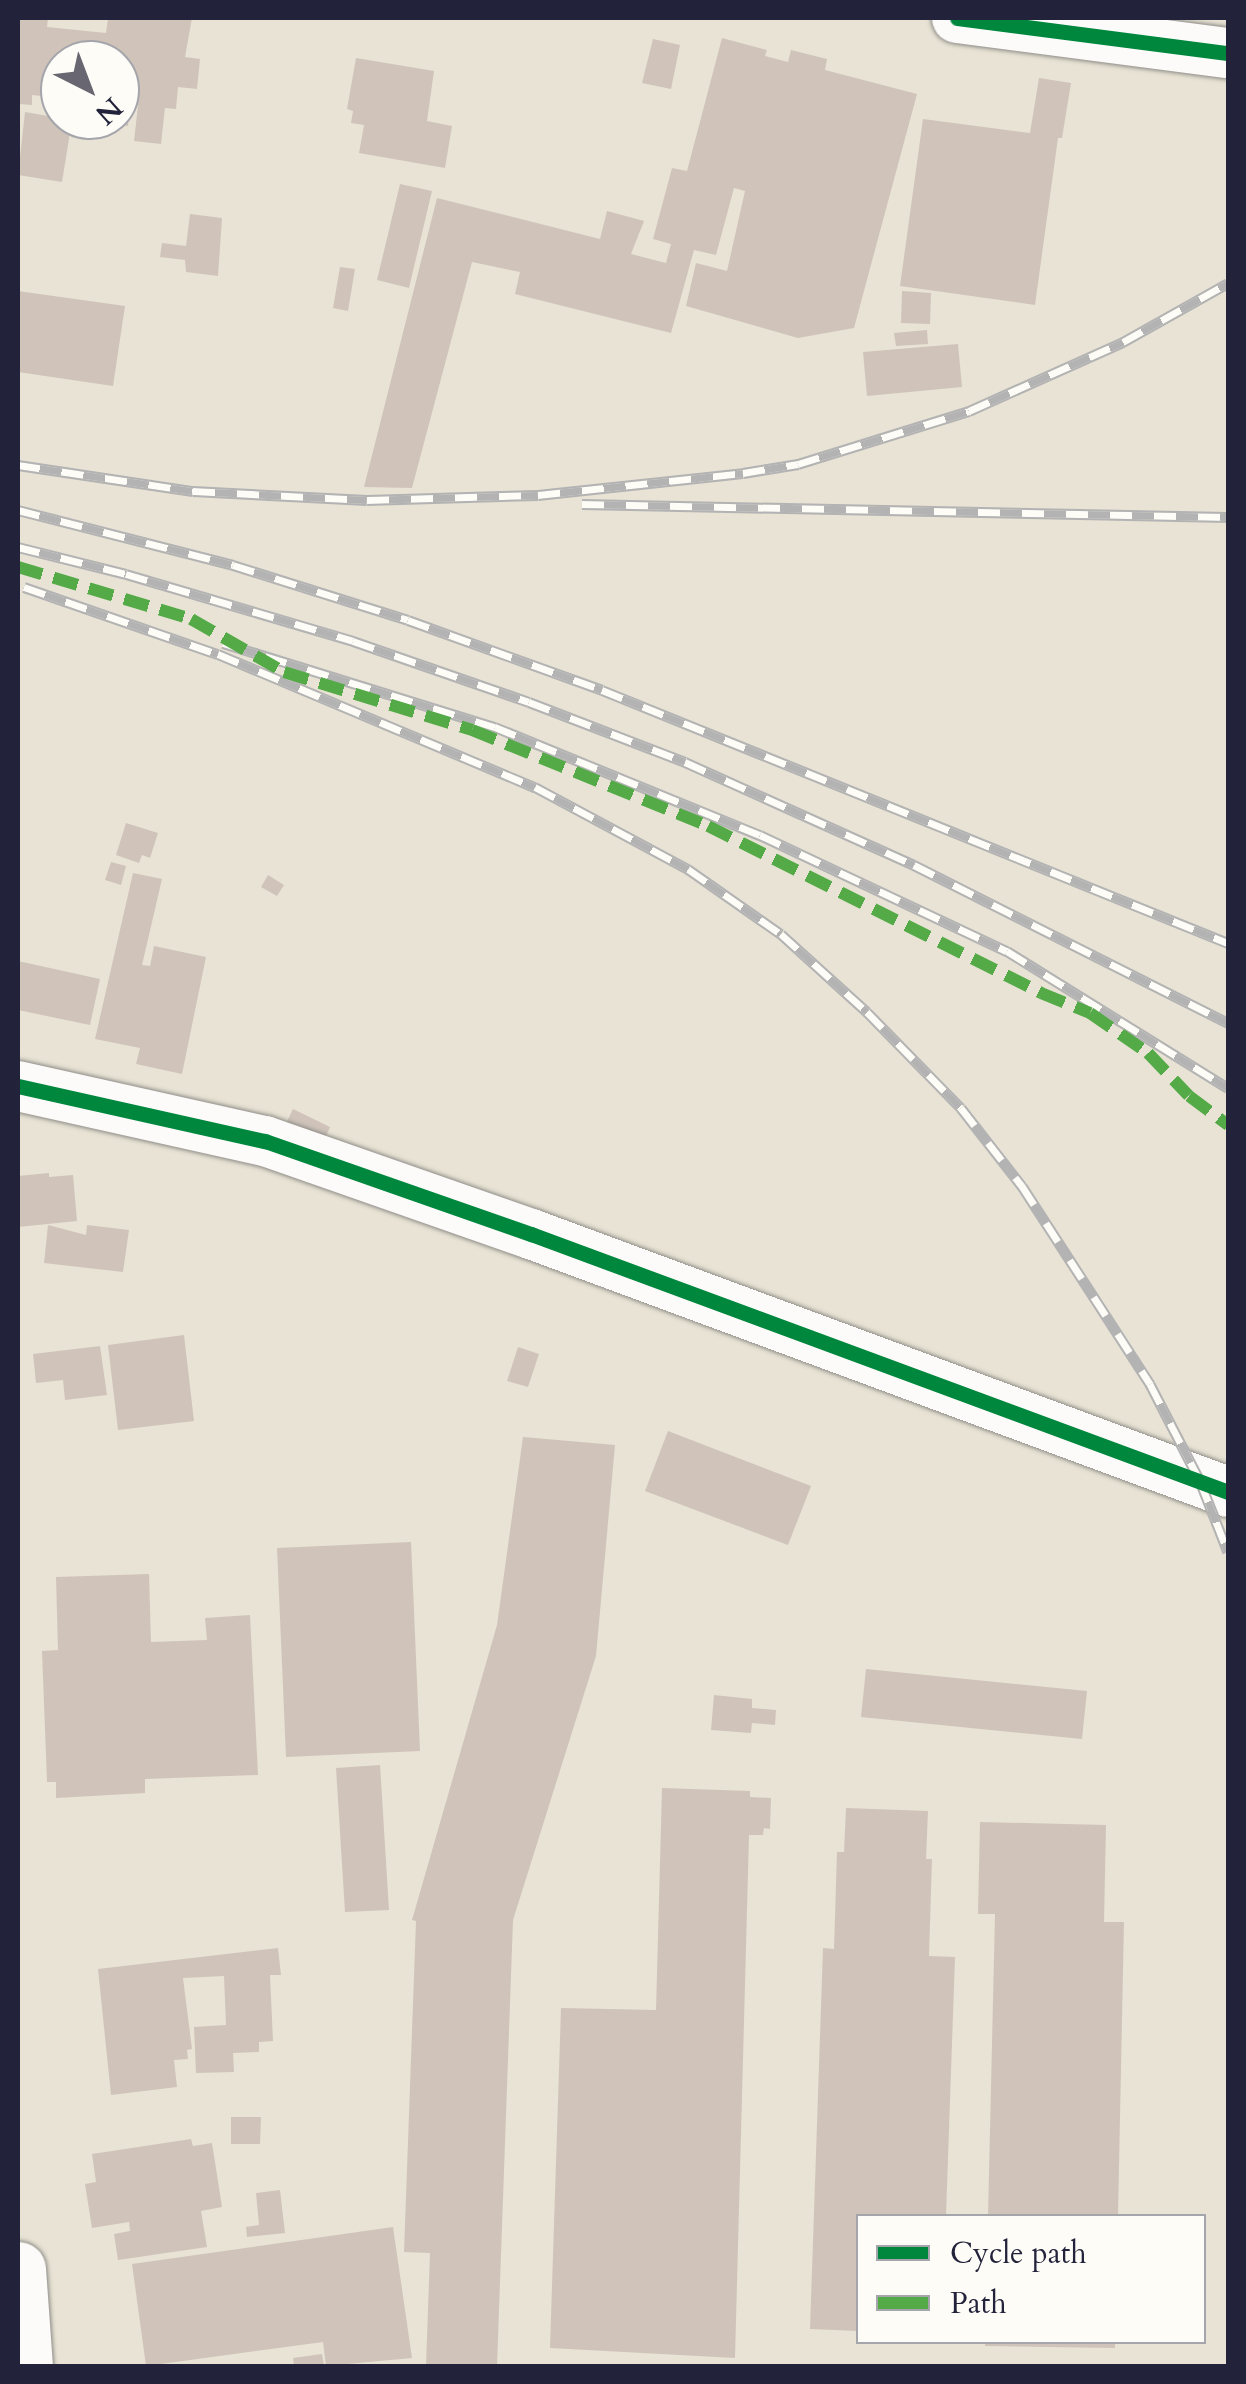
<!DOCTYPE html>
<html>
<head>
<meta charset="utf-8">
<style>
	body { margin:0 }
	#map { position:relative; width:1246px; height:2384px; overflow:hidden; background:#e8e3d4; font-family:Cardo,serif }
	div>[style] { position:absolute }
	.building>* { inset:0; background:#d0c4ba }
	.roads { filter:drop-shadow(0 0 2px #8f8d89) drop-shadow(0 0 2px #8f8d89) }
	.street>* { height:50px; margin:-25px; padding:0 25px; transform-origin:25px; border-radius:25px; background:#fcfbf9 }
	.secondary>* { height:55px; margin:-27.5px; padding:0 27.5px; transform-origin:27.5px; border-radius:27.5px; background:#fcfbf9 }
	.rail>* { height:11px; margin-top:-5.5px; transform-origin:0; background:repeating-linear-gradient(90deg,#fdfcf7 0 22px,#b3b3b4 0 44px); box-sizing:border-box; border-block:2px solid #b3b3b4 }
	.quiet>* { height:12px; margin-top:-6px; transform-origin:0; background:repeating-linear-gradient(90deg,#53aa46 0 25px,transparent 0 37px) }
	.cycleway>* { height:15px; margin:-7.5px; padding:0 7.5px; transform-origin:7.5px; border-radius:7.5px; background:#00873e }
	span { translate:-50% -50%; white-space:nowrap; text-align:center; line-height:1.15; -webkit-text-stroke:9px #fdfcf7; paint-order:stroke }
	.frame { position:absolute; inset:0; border:20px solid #22223b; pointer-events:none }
	.legend { position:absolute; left:856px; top:2214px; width:350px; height:130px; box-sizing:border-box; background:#fdfcf7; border:2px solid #a5a5ac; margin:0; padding:12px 18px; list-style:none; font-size:30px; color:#22223b }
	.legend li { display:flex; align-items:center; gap:20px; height:50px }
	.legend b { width:50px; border:2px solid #a5a5ac }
	.north { position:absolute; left:40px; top:40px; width:100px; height:100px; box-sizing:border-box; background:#fdfcf7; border:2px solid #a5a5ac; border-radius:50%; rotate:138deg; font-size:28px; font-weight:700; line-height:40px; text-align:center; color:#22223b }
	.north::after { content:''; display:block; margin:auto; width:35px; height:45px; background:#676671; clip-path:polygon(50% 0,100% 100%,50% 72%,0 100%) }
</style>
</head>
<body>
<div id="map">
	<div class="building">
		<i style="clip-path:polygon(18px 18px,48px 18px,47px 27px,106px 33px,108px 19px,192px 18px,185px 57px,200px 59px,197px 89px,178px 87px,176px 109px,165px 108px,161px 144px,134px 141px,138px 105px,130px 104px,128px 126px,98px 123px,120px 120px,120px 60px,60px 60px,60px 98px,32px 95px,32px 105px,18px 104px)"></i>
		<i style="clip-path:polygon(722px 38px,767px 50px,765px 56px,788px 62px,791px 50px,827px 59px,825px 70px,917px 94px,854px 328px,798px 338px,686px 306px,696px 263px,727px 271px,745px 191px,734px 188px,716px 255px,694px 250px,671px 333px,515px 294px,520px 272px,472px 262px,412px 488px,364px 487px,437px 198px,600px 239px,607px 211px,644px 221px,631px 254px,666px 263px,671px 244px,653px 239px,672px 168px,687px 171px)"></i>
		<i style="clip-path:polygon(653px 39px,680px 45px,671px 89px,642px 83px)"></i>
		<i style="clip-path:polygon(356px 58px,434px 71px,427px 121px,452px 126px,445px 168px,359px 153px,364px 125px,351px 123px,353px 111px,347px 109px)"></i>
		<i style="clip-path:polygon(1039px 78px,1071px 83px,1062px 138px,1058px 138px,1035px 305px,900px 286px,923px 119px,1030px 133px)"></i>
		<i style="clip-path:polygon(25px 112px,72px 120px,62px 182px,18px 175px)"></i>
		<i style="clip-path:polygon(400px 184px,432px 191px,409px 288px,377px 280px)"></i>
		<i style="clip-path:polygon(190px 214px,222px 218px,218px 276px,186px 272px,185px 260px,160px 257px,162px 243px,186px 246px)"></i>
		<i style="clip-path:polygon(340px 267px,355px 269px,348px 311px,333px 308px)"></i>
		<i style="clip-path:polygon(18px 291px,125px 306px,113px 386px,18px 372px)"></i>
		<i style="clip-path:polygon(902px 291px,931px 293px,930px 324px,901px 323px)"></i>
		<i style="clip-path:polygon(927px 330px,928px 344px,896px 346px,894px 333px)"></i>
		<i style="clip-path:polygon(958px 344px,962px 387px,867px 396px,863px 352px)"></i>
		<i style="clip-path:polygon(126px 823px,158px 833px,150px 858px,142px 855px,139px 863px,116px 855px)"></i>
		<i style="clip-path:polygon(111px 862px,126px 866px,121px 885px,105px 880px)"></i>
		<i style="clip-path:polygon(133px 873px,162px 879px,142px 965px,150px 966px,154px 946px,206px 957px,182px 1074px,136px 1064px,140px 1048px,95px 1039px)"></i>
		<i style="clip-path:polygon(268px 875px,284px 885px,277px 896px,261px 887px)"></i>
		<i style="clip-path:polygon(18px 961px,100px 979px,90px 1025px,18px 1010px)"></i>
		<i style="clip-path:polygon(293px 1109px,330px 1127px,321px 1148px,283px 1130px)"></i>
		<i style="clip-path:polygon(49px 1173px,49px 1177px,73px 1175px,77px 1221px,18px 1227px,18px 1176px)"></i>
		<i style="clip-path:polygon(48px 1225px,86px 1235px,87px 1225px,129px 1230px,123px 1272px,44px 1263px)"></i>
		<i style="clip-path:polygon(184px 1335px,194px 1421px,118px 1430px,108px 1345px)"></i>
		<i style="clip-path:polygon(100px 1346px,107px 1395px,65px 1400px,63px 1380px,36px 1383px,33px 1354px)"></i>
		<i style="clip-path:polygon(518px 1347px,539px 1354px,528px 1387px,507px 1381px)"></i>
		<i style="clip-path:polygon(668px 1431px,811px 1486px,788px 1545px,645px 1491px)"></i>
		<i style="clip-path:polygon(523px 1437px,615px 1445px,596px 1656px,513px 1920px,497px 2366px,426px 2366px,430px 2253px,404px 2252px,416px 1921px,412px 1920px,497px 1625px)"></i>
		<i style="clip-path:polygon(411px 1542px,420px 1751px,286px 1757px,277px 1548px)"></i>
		<i style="clip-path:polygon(149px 1574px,151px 1642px,207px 1640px,205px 1618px,250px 1615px,258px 1775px,145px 1779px,145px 1793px,56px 1798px,56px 1782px,47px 1782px,42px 1651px,58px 1650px,56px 1577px)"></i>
		<i style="clip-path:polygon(866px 1669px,1087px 1691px,1082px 1739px,861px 1717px)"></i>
		<i style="clip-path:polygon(714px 1695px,752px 1699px,752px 1708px,776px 1710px,775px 1725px,752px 1723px,751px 1733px,711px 1730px)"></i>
		<i style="clip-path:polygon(380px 1765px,389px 1910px,345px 1912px,336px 1768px)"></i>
		<i style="clip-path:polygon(662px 1788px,750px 1791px,750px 1797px,771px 1798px,770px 1829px,764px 1828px,763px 1835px,749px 1835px,735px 2358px,550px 2348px,561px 2008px,656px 2010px)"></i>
		<i style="clip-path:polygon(846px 1808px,928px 1811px,926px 1859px,932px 1859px,929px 1956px,955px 1957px,946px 2216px,858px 2216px,858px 2331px,810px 2329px,823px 1948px,834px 1949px,837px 1852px,844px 1852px)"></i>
		<i style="clip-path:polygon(980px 1822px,1106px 1825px,1104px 1922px,1124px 1922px,1118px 2216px,988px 2216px,995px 1914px,978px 1914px)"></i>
		<i style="clip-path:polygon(278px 1948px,281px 1975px,270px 1975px,273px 2041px,259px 2042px,259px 2052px,233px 2053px,234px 2072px,196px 2073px,194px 2027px,226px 2025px,224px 1976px,183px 1978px,192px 2049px,187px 2050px,188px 2059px,174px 2060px,177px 2087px,111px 2095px,98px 1969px)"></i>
		<i style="clip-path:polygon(231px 2117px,261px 2117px,260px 2144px,231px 2144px)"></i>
		<i style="clip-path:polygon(191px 2139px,193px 2146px,212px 2143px,222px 2207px,201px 2211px,207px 2247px,118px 2260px,114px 2234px,130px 2231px,129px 2222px,92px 2228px,85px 2184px,96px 2182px,92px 2154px)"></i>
		<i style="clip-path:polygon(280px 2190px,285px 2233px,247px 2237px,246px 2227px,259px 2225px,256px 2193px)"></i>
		<i style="clip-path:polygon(393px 2227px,412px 2358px,326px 2366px,323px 2342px,146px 2366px,132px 2264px)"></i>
		<i style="clip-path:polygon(985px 2342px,1115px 2342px,1115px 2348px,985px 2346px)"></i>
		<i style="clip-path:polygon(322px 2354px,324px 2366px,294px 2366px,293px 2358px)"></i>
	</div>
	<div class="roads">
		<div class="street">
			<i style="left:957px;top:18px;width:273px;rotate:7.4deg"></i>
			<i style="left:18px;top:1086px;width:253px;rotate:12.6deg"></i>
			<i style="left:265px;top:1141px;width:282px;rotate:19.3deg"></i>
			<i style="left:531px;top:1234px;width:743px;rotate:20.31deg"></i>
		</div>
		<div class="secondary">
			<i style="left:18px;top:2269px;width:97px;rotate:85.9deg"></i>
		</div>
	</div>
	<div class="rail">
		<i style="left:18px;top:465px;width:177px;rotate:8.5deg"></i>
		<i style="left:193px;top:491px;width:174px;rotate:3deg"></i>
		<i style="left:367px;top:500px;width:171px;rotate:-1.7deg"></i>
		<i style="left:538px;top:495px;width:206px;rotate:-6.1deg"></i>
		<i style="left:743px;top:473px;width:56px;rotate:-9.3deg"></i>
		<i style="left:798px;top:464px;width:179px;rotate:-17.2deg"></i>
		<i style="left:969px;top:411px;width:169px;rotate:-24.1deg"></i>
		<i style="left:1123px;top:342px;width:120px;rotate:-29.3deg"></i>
		<i style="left:582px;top:504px;width:646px;rotate:1.15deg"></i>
		<i style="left:18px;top:510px;width:222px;rotate:14.3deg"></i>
		<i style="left:233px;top:565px;width:183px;rotate:17.4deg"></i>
		<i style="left:408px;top:620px;width:206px;rotate:19.8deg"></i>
		<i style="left:602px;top:690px;width:675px;rotate:22.01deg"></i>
		<i style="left:18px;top:547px;width:111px;rotate:14deg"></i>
		<i style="left:126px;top:574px;width:237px;rotate:16.4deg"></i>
		<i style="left:353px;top:641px;width:186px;rotate:19.1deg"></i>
		<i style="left:529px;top:702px;width:167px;rotate:21deg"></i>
		<i style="left:685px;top:762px;width:251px;rotate:24.2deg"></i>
		<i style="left:914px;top:865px;width:352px;rotate:26.7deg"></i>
		<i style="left:24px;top:587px;width:205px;rotate:19.1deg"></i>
		<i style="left:218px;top:654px;width:344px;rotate:22.8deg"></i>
		<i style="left:535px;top:787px;width:174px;rotate:28.2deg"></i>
		<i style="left:688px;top:869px;width:113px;rotate:35deg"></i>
		<i style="left:781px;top:934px;width:116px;rotate:42.2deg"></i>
		<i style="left:867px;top:1012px;width:134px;rotate:45.6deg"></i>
		<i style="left:961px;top:1108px;width:99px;rotate:52deg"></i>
		<i style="left:1022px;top:1186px;width:236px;rotate:57.1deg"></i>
		<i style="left:1150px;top:1384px;width:109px;rotate:62.7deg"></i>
		<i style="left:1200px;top:1481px;width:76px;rotate:68.5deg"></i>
		<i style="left:223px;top:643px;width:285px;rotate:17.2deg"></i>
		<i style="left:495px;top:727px;width:286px;rotate:22.2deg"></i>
		<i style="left:760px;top:835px;width:273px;rotate:25.2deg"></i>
		<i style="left:1007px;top:951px;width:260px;rotate:31.8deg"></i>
	</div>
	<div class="quiet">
		<i style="left:18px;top:567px;width:181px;rotate:16.7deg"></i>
		<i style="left:191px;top:619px;width:107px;rotate:29.7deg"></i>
		<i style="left:284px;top:672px;width:197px;rotate:17.1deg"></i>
		<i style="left:472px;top:730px;width:255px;rotate:22.1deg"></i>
		<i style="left:708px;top:826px;width:373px;rotate:26.6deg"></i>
		<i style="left:1041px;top:993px;width:53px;rotate:22.2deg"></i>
		<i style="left:1090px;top:1013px;width:70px;rotate:34.6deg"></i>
		<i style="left:1148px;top:1053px;width:59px;rotate:46.4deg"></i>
		<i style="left:1189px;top:1096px;width:49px;rotate:36.6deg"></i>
	</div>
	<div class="cycleway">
		<i style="left:957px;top:18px;width:273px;rotate:7.4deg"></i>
		<i style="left:18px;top:1086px;width:253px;rotate:12.6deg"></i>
		<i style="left:265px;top:1141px;width:282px;rotate:19.3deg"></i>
		<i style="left:531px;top:1234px;width:743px;rotate:20.31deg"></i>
	</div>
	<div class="frame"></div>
	<ul class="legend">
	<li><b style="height:12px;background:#00873e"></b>Cycle path</li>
	<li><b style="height:12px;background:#53aa46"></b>Path</li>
	</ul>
	<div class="north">N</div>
</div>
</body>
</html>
